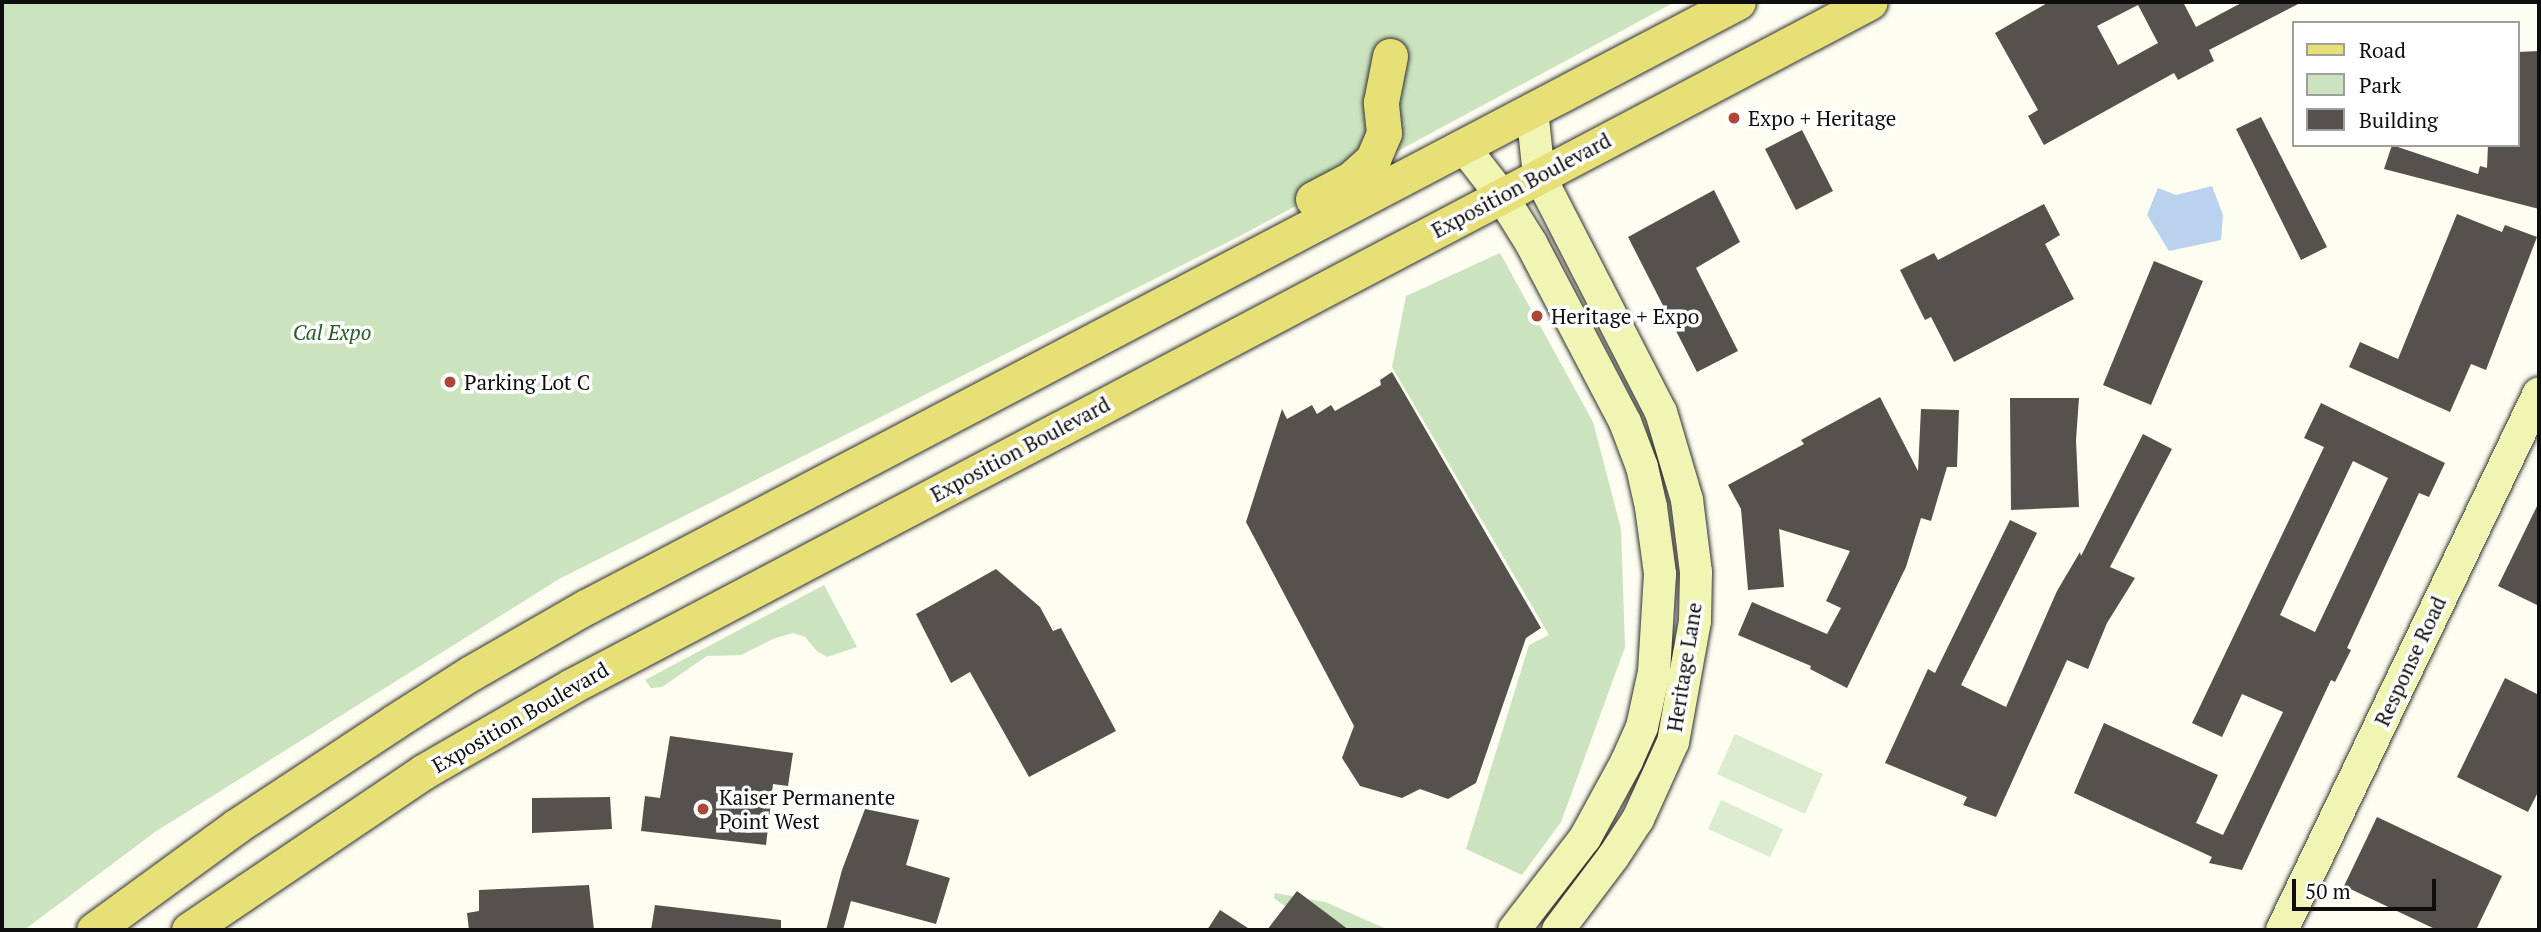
<!DOCTYPE html>
<html>
<head>
<meta charset="utf-8">
<style>
	body { margin:0 }
	#map { position:relative; width:2541px; height:932px; overflow:hidden; background:#fdfdf1; font-family:"PT Serif",serif }
	div>[style] { position:absolute }
	.green>* { inset:0; background:#cbe3be }
	.pitch>* { inset:0; background:#dceccf }
	.water>* { inset:0; background:#bbd2ee }
	.building>* { inset:0; background:#55514c }
	.roads { filter:drop-shadow(0 0 2px #303030) drop-shadow(0 0 2px #303030) }
	.secondary>* { height:32px; margin:-16px; padding:0 16px; transform-origin:16px; border-radius:16px; background:#f0f5b4 }
	.primary>* { height:35px; margin:-17.5px; padding:0 17.5px; transform-origin:17.5px; border-radius:17.5px; background:#e7e077 }
	.dots>* { width:19px; height:19px; translate:-50% -50%; box-sizing:border-box; border:4px solid #fff; border-radius:50% }
	span { translate:-50% -50%; white-space:nowrap; text-align:center; line-height:1.15; -webkit-text-stroke:7px #fff; paint-order:stroke }
	.poi-label { font-size:21px; color:#0e0e0e }
	.left { translate:0 -50%; text-align:left }
	.street-label { font-size:21px; color:#0e0e0e }
	.park-label { font-size:21px; color:#285d26; font-style:italic }
	.frame { position:absolute; inset:0; border:4px solid #0e0e0e; pointer-events:none }
	.legend { position:absolute; left:2292px; top:21px; width:228px; height:126px; box-sizing:border-box; background:#fff; border:2px solid #9f9f9f; margin:0; padding:9px 12px; list-style:none; font-size:21px; color:#0e0e0e }
	.legend li { display:flex; align-items:center; gap:14px; height:35px }
	.legend b { width:35px; border:2px solid #9f9f9f }
	.scale { position:absolute; left:2292px; top:879px; width:144px; height:32px; box-sizing:border-box; border:4px solid #0e0e0e; border-top:0; padding-left:9px; font-size:21px; line-height:24px; white-space:nowrap; color:#0e0e0e; -webkit-text-stroke:5px #fff; paint-order:stroke }
</style>
</head>
<body>
<div id="map">
	<div class="green">
		<i style="clip-path:polygon(2px 2px,1675px 2px,1236px 238px,559px 579px,155px 832px,24px 930px,2px 930px)"></i>
		<i style="clip-path:polygon(1500px 253px,1593px 422px,1621px 529px,1625px 647px,1561px 822px,1522px 875px,1466px 849px,1529px 645px,1549px 635px,1392px 367px,1406px 296px)"></i>
		<i style="clip-path:polygon(824px 585px,857px 647px,827px 657px,817px 651px,805px 637px,793px 633px,775px 638px,741px 655px,707px 656px,662px 687px,651px 688px,645px 680px)"></i>
		<i style="clip-path:polygon(1275px 893px,1325px 902px,1389px 930px,1317px 930px,1274px 898px)"></i>
	</div>
	<div class="pitch">
		<i style="clip-path:polygon(1735px 734px,1823px 774px,1805px 814px,1717px 774px)"></i>
		<i style="clip-path:polygon(1721px 800px,1783px 829px,1770px 857px,1708px 829px)"></i>
	</div>
	<div class="water">
		<i style="clip-path:polygon(2212px 186px,2223px 215px,2221px 240px,2169px 251px,2147px 215px,2158px 188px,2176px 195px)"></i>
	</div>
	<div class="building">
		<i style="clip-path:polygon(evenodd,2049px 2px,2183px 2px,2196px 27px,2243px 2px,2302px 2px,2209px 50px,2214px 61px,2178px 80px,2174px 73px,2044px 145px,2028px 116px,2038px 110px,1995px 33px,2049px 2px,2138px 5px,2158px 43px,2118px 65px,2097px 26px,2138px 5px)"></i>
		<i style="clip-path:polygon(2539px 51px,2539px 209px,2384px 169px,2392px 145px,2478px 174px,2480px 166px,2487px 168px,2488px 145px,2518px 145px,2518px 52px)"></i>
		<i style="clip-path:polygon(2261px 117px,2327px 247px,2301px 260px,2236px 129px)"></i>
		<i style="clip-path:polygon(1802px 130px,1833px 191px,1796px 210px,1765px 149px)"></i>
		<i style="clip-path:polygon(1714px 190px,1740px 242px,1696px 268px,1738px 351px,1697px 372px,1628px 237px)"></i>
		<i style="clip-path:polygon(2044px 204px,2060px 235px,2045px 244px,2074px 299px,1954px 362px,1931px 317px,1925px 320px,1900px 270px,1934px 253px,1938px 260px)"></i>
		<i style="clip-path:polygon(2457px 214px,2502px 232px,2505px 225px,2537px 237px,2486px 370px,2471px 364px,2450px 412px,2349px 367px,2360px 342px,2398px 359px)"></i>
		<i style="clip-path:polygon(2154px 261px,2203px 281px,2151px 405px,2103px 385px)"></i>
		<i style="clip-path:polygon(1392px 372px,1541px 628px,1526px 638px,1476px 783px,1448px 799px,1420px 789px,1402px 798px,1360px 786px,1342px 758px,1354px 726px,1246px 522px,1282px 409px,1287px 419px,1312px 405px,1317px 414px,1331px 405px,1335px 411px,1381px 385px,1380px 380px)"></i>
		<i style="clip-path:polygon(1880px 397px,1918px 471px,1921px 409px,1959px 410px,1957px 467px,1947px 467px,1931px 521px,1921px 518px,1906px 567px,1847px 688px,1810px 669px,1811px 666px,1738px 635px,1752px 602px,1827px 634px,1841px 608px,1826px 601px,1850px 551px,1779px 529px,1784px 587px,1748px 590px,1741px 509px,1728px 485px,1804px 444px,1801px 440px)"></i>
		<i style="clip-path:polygon(2010px 398px,2079px 398px,2076px 440px,2079px 507px,2011px 510px)"></i>
		<i style="clip-path:polygon(evenodd,2321px 403px,2445px 463px,2429px 497px,2419px 493px,2347px 648px,2351px 650px,2335px 682px,2331px 680px,2242px 870px,2209px 863px,2212px 857px,2074px 793px,2104px 723px,2218px 775px,2196px 823px,2223px 835px,2283px 712px,2242px 694px,2222px 737px,2192px 723px,2324px 447px,2304px 438px,2321px 403px,2353px 461px,2388px 478px,2315px 632px,2280px 615px,2353px 461px)"></i>
		<i style="clip-path:polygon(2143px 434px,2172px 449px,2110px 567px,2135px 578px,2107px 623px,2088px 669px,2067px 660px,1996px 817px,1963px 805px,1967px 797px,1885px 763px,1928px 669px,1935px 673px,2010px 520px,2037px 533px,1961px 685px,2006px 707px,2057px 591px,2080px 552px,2081px 556px)"></i>
		<i style="clip-path:polygon(2539px 502px,2539px 606px,2498px 586px)"></i>
		<i style="clip-path:polygon(996px 569px,1040px 607px,1053px 631px,1061px 628px,1116px 731px,1029px 777px,970px 672px,951px 683px,916px 614px)"></i>
		<i style="clip-path:polygon(2505px 678px,2539px 695px,2539px 790px,2528px 812px,2457px 777px)"></i>
		<i style="clip-path:polygon(670px 736px,793px 753px,788px 786px,773px 784px,766px 845px,641px 831px,645px 796px,660px 798px)"></i>
		<i style="clip-path:polygon(610px 797px,612px 829px,532px 833px,532px 798px)"></i>
		<i style="clip-path:polygon(865px 809px,919px 820px,906px 865px,950px 878px,936px 924px,851px 901px,843px 930px,826px 930px,842px 870px)"></i>
		<i style="clip-path:polygon(2377px 817px,2502px 876px,2476px 930px,2437px 930px,2344px 886px)"></i>
		<i style="clip-path:polygon(589px 885px,594px 930px,469px 930px,467px 913px,479px 911px,479px 890px)"></i>
		<i style="clip-path:polygon(1297px 891px,1349px 930px,1267px 930px)"></i>
		<i style="clip-path:polygon(655px 905px,781px 920px,781px 930px,651px 930px)"></i>
		<i style="clip-path:polygon(1220px 910px,1251px 930px,1207px 930px)"></i>
	</div>
	<div class="roads">
		<div class="secondary">
			<i style="left:1532px;top:110px;width:65px;rotate:83.9deg"></i>
			<i style="left:1539px;top:175px;width:267px;rotate:62.8deg"></i>
			<i style="left:1661px;top:412px;width:92px;rotate:73.5deg"></i>
			<i style="left:1687px;top:500px;width:73px;rotate:82.9deg"></i>
			<i style="left:1696px;top:572px;width:49px;rotate:91.2deg"></i>
			<i style="left:1695px;top:621px;width:123px;rotate:100.3deg"></i>
			<i style="left:1673px;top:742px;width:85px;rotate:114.4deg"></i>
			<i style="left:1638px;top:819px;width:45px;rotate:123.3deg"></i>
			<i style="left:1613px;top:857px;width:91px;rotate:127deg"></i>
			<i style="left:1463px;top:146px;width:62px;rotate:52.2deg"></i>
			<i style="left:1501px;top:195px;width:57px;rotate:58deg"></i>
			<i style="left:1531px;top:243px;width:202px;rotate:62.3deg"></i>
			<i style="left:1625px;top:422px;width:48px;rotate:69.3deg"></i>
			<i style="left:1642px;top:467px;width:41px;rotate:77.3deg"></i>
			<i style="left:1651px;top:507px;width:68px;rotate:82.3deg"></i>
			<i style="left:1660px;top:574px;width:98px;rotate:93.5deg"></i>
			<i style="left:1654px;top:672px;width:56px;rotate:102.3deg"></i>
			<i style="left:1642px;top:727px;width:37px;rotate:114deg"></i>
			<i style="left:1627px;top:761px;width:88px;rotate:118.6deg"></i>
			<i style="left:1585px;top:838px;width:116px;rotate:127.7deg"></i>
			<i style="left:2282px;top:930px;width:595px;rotate:-64.42deg"></i>
		</div>
		<div class="primary">
			<i style="left:1313px;top:199px;width:43px;rotate:-27.8deg"></i>
			<i style="left:1351px;top:179px;width:30px;rotate:-42deg"></i>
			<i style="left:1373px;top:159px;width:28px;rotate:-67deg"></i>
			<i style="left:1384px;top:133px;width:31px;rotate:-96deg"></i>
			<i style="left:1381px;top:102px;width:47px;rotate:-78.9deg"></i>
			<i style="left:94px;top:930px;width:175px;rotate:-36.1deg"></i>
			<i style="left:235px;top:827px;width:191px;rotate:-33.4deg"></i>
			<i style="left:394px;top:722px;width:91px;rotate:-32.5deg"></i>
			<i style="left:471px;top:673px;width:133px;rotate:-29.9deg"></i>
			<i style="left:586px;top:607px;width:1301px;rotate:-27.71deg"></i>
			<i style="left:189px;top:930px;width:282px;rotate:-34deg"></i>
			<i style="left:423px;top:772px;width:170px;rotate:-30deg"></i>
			<i style="left:570px;top:687px;width:1469px;rotate:-27.79deg"></i>
		</div>
	</div>
	<div class="dots">
		<i style="left:1734px;top:118px;background:#ac4738"></i>
		<i style="left:1537px;top:316px;background:#ac4738"></i>
		<i style="left:450px;top:382px;background:#ac4738"></i>
		<i style="left:703px;top:809px;background:#ac4738"></i>
	</div>
	<div class="poi-label">
		<span class="left" style="left:1748px;top:118px">Expo + Heritage</span>
		<span class="left" style="left:1551px;top:316px">Heritage + Expo</span>
		<span class="left" style="left:464px;top:382px">Parking Lot C</span>
		<span class="left" style="left:719px;top:809px">Kaiser Permanente<br>Point West</span>
	</div>
	<div class="street-label">
		<span style="left:1521px;top:185px;rotate:-28deg">Exposition Boulevard</span>
		<span style="left:1020px;top:449px;rotate:-28deg">Exposition Boulevard</span>
		<span style="left:2410px;top:661px;rotate:-65deg">Response Road</span>
		<span style="left:1684px;top:667px;rotate:-81deg">Heritage Lane</span>
		<span style="left:520px;top:717px;rotate:-30deg">Exposition Boulevard</span>
	</div>
	<div class="park-label">
		<span style="left:332px;top:332px">Cal Expo</span>
	</div>
	<div class="frame"></div>
	<ul class="legend">
	<li><b style="height:9px;background:#e7e077"></b>Road</li>
	<li><b style="height:19px;background:#cbe3be"></b>Park</li>
	<li><b style="height:19px;background:#55514c"></b>Building</li>
	</ul>
	<div class="scale">50 m</div>
</div>
</body>
</html>
